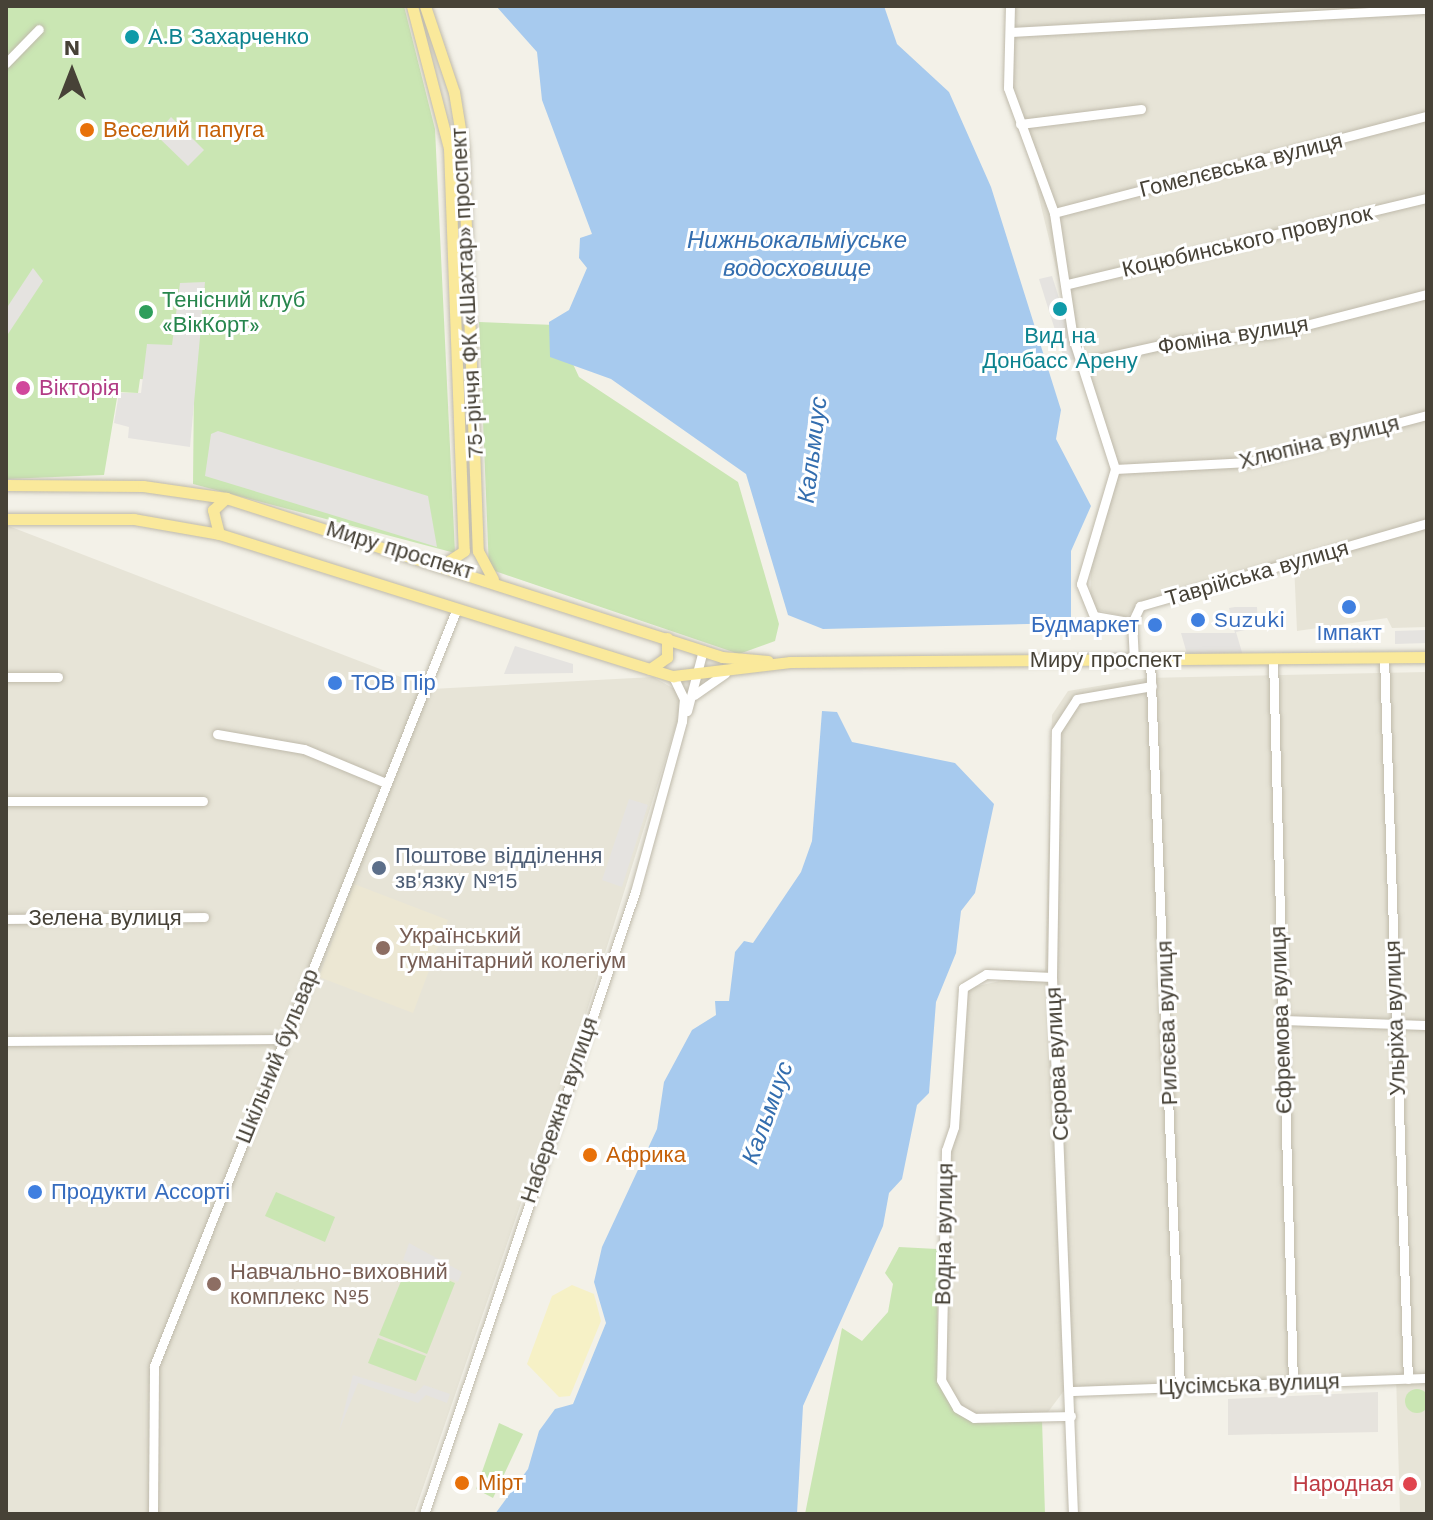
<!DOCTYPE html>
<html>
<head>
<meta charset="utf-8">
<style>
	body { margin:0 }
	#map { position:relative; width:1433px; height:1520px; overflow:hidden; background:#f3f1e8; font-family:"Work Sans",sans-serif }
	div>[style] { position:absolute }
	.residential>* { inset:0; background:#e7e4d7 }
	.industrial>* { inset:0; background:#e6e3dd }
	.education>* { inset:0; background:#ece7d3 }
	.green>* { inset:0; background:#cae6b3 }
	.round { border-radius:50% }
	.sand>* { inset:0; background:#f6f1c6 }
	.parking>* { inset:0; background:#e5e3e0 }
	.water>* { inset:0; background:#a7caee }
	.roads { filter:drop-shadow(0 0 2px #bfbaab) drop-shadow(0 0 2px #bfbaab) }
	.minor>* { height:9px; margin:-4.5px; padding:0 4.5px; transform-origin:4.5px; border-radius:4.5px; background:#fff }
	.major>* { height:11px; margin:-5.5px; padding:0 5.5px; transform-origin:5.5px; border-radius:5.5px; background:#fae99b }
	.dots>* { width:22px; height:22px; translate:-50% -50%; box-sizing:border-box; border:4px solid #fff; border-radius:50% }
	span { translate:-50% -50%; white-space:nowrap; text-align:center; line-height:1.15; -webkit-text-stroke:6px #fff; paint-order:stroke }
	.culture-label { font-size:22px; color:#0d838f }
	.left { translate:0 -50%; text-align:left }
	.food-label { font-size:22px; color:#c56008 }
	.street-label { font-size:22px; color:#474237 }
	.leisure-label { font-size:22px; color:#27864d }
	.hotel-label { font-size:22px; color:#b23c85 }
	.shop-label { font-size:22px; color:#366cbe }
	.right { translate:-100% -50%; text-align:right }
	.service-label { font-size:22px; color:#4e5e75 }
	.education-label { font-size:22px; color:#785e54 }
	.health-label { font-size:22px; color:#be3a42 }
	.water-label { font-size:24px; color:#346eaf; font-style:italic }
	.frame { position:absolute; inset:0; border:8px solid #474237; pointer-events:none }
	.north { position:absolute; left:32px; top:32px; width:80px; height:80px; -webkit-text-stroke:6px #fff; paint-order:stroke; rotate:0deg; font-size:22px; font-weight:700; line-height:32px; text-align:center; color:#474237 }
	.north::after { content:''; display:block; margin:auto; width:28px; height:36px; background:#474237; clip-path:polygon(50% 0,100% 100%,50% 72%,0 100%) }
</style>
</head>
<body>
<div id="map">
	<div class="residential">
		<i style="clip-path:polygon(1011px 6px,1427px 6px,1427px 627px,1392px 628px,1387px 618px,1297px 631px,1294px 564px,1140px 606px,1126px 617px,1090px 608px,1091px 565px,1114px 463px,1078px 358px,1012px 87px)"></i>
		<i style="clip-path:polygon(6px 525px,432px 689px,653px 677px,680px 692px,682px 706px,586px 1014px,414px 1514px,6px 1514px)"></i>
		<i style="clip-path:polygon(1427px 672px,1427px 1514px,1400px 1514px,1396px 1374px,1066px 1388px,1048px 1412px,975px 1415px,959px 1406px,944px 1379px,948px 1150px,964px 989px,1045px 971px,1052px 715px,1068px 691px,1146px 678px)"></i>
	</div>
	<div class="industrial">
		<i style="clip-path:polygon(1378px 1392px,1378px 1432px,1228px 1435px,1228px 1399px)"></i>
	</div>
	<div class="education">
		<i style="clip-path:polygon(354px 884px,448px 920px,413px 1013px,319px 977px)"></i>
	</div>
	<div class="green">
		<i style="clip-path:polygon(6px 6px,404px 6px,435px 129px,455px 553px,193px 484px,194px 383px,140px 379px,138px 393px,118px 392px,104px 475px,6px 479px)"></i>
		<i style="clip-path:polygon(479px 322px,555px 325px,579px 377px,738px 482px,779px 624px,775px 641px,739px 654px,489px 569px)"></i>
		<i style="clip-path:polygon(276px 1192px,335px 1217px,325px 1242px,265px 1216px)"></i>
		<i style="clip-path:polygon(899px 1247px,937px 1249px,938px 1382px,972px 1421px,1042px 1420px,1045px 1514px,805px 1514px,842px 1328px,862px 1341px,888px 1312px,893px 1284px,885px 1273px)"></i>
		<i style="clip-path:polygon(408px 1264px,455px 1283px,427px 1354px,379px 1335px)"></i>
		<i style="clip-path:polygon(378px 1338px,426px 1356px,416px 1381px,368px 1363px)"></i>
		<i class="round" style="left:1405px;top:1389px;width:24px;height:24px"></i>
		<i style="clip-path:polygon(499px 1423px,523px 1434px,493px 1498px,476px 1489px)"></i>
	</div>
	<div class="sand">
		<i style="clip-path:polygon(572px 1285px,594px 1294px,601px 1321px,570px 1396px,559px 1397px,527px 1364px,552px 1296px)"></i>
	</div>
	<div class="parking">
		<i style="clip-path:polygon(171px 117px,204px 150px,188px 166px,156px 135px)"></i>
		<i style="clip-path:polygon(33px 268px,43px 281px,6px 337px,6px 309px)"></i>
		<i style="clip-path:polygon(1052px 276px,1078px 358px,1065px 362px,1039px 279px)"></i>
		<i style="clip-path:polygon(205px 282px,190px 447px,128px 438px,129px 427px,114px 423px,119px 393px,141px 393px,147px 344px,172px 345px,180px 283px)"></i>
		<i style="clip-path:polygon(218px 431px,428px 496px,437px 547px,205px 476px,211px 434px)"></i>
		<i style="clip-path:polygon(1235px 607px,1257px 607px,1258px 627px,1236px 632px,1244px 659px,1187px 654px,1181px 633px,1235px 633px,1229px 608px)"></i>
		<i style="clip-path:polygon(1427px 630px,1427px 643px,1395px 644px,1395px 631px)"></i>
		<i style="clip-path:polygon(515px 646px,573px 664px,573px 673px,504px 674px)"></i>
		<i style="clip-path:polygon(629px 799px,648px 805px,622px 887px,602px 880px)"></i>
		<i style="clip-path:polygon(409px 1243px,462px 1272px,458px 1282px,403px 1260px)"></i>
		<i style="clip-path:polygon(353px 1375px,415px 1394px,424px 1385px,450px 1394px,447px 1403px,426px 1395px,418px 1403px,358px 1383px,339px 1431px)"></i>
	</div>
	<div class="water">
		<i style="clip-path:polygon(496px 6px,884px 6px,897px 44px,949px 92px,991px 187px,1061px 410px,1056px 439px,1091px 506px,1071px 551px,1071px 623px,823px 629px,788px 615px,746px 474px,611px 379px,550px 357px,549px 322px,569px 310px,587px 268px,579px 258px,580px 238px,592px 234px,542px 100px,537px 52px)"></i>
		<i style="clip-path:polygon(822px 711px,837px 712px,852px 742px,955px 763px,994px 804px,975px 893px,961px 911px,956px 953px,936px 1002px,929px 1093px,917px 1105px,902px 1179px,889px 1193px,883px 1226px,803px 1406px,797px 1514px,495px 1514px,528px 1469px,539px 1431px,555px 1409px,573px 1404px,606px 1323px,594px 1282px,602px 1247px,657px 1129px,664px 1082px,692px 1030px,716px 1015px,715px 1001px,729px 1001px,735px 952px,744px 941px,753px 943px,801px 872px,812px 841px)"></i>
	</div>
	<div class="roads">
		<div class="minor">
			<i style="left:1010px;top:6px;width:82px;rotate:91.4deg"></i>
			<i style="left:1008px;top:88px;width:133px;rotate:69.8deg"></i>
			<i style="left:1054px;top:213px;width:126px;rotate:81.4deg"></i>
			<i style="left:1073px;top:338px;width:138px;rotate:72.2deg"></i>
			<i style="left:1115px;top:469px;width:120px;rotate:106.5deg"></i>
			<i style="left:1081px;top:584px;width:35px;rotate:68deg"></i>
			<i style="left:1094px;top:616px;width:39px;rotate:10deg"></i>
			<i style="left:1011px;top:32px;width:417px;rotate:-3.2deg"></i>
			<i style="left:6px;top:63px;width:47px;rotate:-45.9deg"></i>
			<i style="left:1020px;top:124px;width:122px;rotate:-7.1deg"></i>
			<i style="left:1054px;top:213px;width:385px;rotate:-14.6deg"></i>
			<i style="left:1068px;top:284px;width:369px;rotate:-13.5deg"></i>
			<i style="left:1084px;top:362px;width:97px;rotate:-12.5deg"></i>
			<i style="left:1179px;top:341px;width:92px;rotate:-4.4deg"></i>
			<i style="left:1271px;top:334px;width:161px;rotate:-14.4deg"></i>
			<i style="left:1115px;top:469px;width:134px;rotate:-3deg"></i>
			<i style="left:1249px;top:462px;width:184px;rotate:-14.8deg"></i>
			<i style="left:1384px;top:657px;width:722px;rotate:88.1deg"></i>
			<i style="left:1273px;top:659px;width:723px;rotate:88.42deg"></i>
			<i style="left:1134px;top:660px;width:37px;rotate:-93deg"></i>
			<i style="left:1132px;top:623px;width:19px;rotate:-65deg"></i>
			<i style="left:1140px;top:606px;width:299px;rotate:-16.1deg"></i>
			<i style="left:1150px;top:660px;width:728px;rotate:87.64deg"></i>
			<i style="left:6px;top:677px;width:52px"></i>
			<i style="left:694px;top:695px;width:38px;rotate:-35deg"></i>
			<i style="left:687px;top:711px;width:63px;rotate:-75.3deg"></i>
			<i style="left:217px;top:734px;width:88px;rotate:9.8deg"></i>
			<i style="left:304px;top:749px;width:89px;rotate:22.5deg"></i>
			<i style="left:6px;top:801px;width:197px"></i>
			<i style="left:6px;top:919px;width:198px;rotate:-0.6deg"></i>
			<i style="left:1052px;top:977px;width:66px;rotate:-177.4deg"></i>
			<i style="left:986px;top:974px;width:27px;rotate:149deg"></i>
			<i style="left:963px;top:988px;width:139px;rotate:93.7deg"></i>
			<i style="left:954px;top:1127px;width:24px;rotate:109deg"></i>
			<i style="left:946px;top:1150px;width:230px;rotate:91.2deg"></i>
			<i style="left:941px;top:1380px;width:32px;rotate:60deg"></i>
			<i style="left:957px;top:1408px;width:20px;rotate:30deg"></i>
			<i style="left:974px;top:1418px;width:97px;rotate:-1.2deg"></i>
			<i style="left:1281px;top:1020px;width:146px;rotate:2deg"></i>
			<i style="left:6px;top:1041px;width:278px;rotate:-0.4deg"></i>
			<i style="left:1071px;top:1391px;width:356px;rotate:-2.1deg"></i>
			<i style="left:153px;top:1514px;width:148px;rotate:-89.6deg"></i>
			<i style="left:154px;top:1366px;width:816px;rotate:-68.21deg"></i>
			<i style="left:424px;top:1514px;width:657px;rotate:-71.26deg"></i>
			<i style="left:635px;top:892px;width:177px;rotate:-74.6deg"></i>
			<i style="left:682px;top:721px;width:22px;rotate:-85deg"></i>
			<i style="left:684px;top:699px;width:25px;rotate:-116deg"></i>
			<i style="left:1073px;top:1514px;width:537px;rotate:-92.24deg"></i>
			<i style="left:1052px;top:977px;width:246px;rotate:-89.1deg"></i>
			<i style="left:1056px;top:731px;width:38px;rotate:-57deg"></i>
			<i style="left:1077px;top:699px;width:76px;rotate:-9.8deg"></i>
		</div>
		<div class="major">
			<i style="left:412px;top:6px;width:147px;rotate:75.4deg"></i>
			<i style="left:449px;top:148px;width:403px;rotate:87.9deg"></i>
			<i style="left:464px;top:551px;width:24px;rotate:147deg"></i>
			<i style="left:425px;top:6px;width:91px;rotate:71.4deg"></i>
			<i style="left:454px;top:92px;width:56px;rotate:80.7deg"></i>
			<i style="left:463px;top:147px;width:404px;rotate:87.9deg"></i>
			<i style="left:478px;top:551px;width:32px;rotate:62deg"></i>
			<i style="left:6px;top:485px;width:137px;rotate:0.4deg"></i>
			<i style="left:143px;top:486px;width:84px;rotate:8.2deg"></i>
			<i style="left:226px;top:498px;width:521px;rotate:17.77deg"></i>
			<i style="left:722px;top:657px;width:46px;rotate:5deg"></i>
			<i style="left:6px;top:519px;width:128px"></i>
			<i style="left:134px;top:519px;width:86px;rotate:10deg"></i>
			<i style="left:219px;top:534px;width:476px;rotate:17.4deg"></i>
			<i style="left:673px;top:676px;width:118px;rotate:-6.8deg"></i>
			<i style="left:790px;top:662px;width:637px;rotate:-0.45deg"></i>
			<i style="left:219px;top:534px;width:25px;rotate:-104deg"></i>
			<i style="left:213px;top:510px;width:18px;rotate:-43deg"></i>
			<i style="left:650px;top:669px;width:21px;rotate:-35deg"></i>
			<i style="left:667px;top:657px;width:19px;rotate:-90deg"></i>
		</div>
	</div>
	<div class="dots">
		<i style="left:132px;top:37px;background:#0f9aa8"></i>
		<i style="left:87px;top:130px;background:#e8710a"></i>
		<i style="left:1060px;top:309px;background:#0f9aa8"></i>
		<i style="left:146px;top:312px;background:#2e9e5b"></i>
		<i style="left:23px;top:388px;background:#d1479c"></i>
		<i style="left:1349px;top:607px;background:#3f7fe0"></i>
		<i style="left:1198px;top:620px;background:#3f7fe0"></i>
		<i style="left:1155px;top:625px;background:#3f7fe0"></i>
		<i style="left:335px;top:683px;background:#3f7fe0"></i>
		<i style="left:379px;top:868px;background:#5c6f8a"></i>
		<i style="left:383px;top:948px;background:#8d6e63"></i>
		<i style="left:590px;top:1155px;background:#e8710a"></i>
		<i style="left:35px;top:1192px;background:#3f7fe0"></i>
		<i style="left:214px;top:1284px;background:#8d6e63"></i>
		<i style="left:462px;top:1483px;background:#e8710a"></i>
		<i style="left:1410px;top:1484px;background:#e0444e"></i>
	</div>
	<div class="culture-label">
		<span class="left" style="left:148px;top:37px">А.В Захарченко</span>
		<span style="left:1060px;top:348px">Вид на<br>Донбасс Арену</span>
	</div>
	<div class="food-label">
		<span class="left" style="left:103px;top:130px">Веселий папуга</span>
		<span class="left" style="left:606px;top:1155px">Африка</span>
		<span class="left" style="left:478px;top:1483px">Мірт</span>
	</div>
	<div class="street-label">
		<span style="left:1241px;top:165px;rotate:-14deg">Гомелєвська вулиця</span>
		<span style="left:1247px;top:241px;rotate:-13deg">Коцюбинського провулок</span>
		<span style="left:467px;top:293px;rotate:-93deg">75-річчя ФК «Шахтар» проспект</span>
		<span style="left:1233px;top:335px;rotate:-9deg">Фоміна вулиця</span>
		<span style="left:1319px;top:442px;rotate:-14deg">Хлюпіна вулиця</span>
		<span style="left:400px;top:550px;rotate:17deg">Миру проспект</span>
		<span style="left:1257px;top:573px;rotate:-16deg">Таврійська вулиця</span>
		<span style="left:1106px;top:660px">Миру проспект</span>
		<span style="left:105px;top:918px">Зелена вулиця</span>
		<span style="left:1395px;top:1018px;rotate:-92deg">Ульріха вулиця</span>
		<span style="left:1281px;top:1020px;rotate:-92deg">Єфремова вулиця</span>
		<span style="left:1167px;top:1023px;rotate:-92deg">Рилєєва вулиця</span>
		<span style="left:277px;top:1056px;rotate:-68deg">Шкільний бульвар</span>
		<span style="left:1057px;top:1064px;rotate:-93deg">Сєрова вулиця</span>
		<span style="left:559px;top:1110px;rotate:-71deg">Набережна вулиця</span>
		<span style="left:944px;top:1234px;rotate:-89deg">Водна вулиця</span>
		<span style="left:1249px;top:1384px;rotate:-2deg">Цусімська вулиця</span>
	</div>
	<div class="leisure-label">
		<span class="left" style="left:162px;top:312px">Тенісний клуб<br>«ВікКорт»</span>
	</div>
	<div class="hotel-label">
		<span class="left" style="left:39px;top:388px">Вікторія</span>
	</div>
	<div class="shop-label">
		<span class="left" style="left:1214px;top:620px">Suzuki</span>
		<span class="right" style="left:1139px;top:625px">Будмаркет</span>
		<span style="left:1349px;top:633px">Iмпакт</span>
		<span class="left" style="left:351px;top:683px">ТОВ Пір</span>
		<span class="left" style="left:51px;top:1192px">Продукти Ассорті</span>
	</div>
	<div class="service-label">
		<span class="left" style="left:395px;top:868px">Поштове відділення<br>зв'язку №15</span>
	</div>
	<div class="education-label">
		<span class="left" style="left:399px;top:948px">Український<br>гуманітарний колегіум</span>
		<span class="left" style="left:230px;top:1284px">Навчально-виховний<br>комплекс №5</span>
	</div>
	<div class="health-label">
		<span class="right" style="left:1394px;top:1484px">Народная</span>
	</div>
	<div class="water-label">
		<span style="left:797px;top:255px">Нижньокальміуське<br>водосховище</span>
		<span style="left:813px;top:450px;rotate:-83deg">Кальмиус</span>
		<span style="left:768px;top:1113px;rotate:-70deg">Кальмиус</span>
	</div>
	<div class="frame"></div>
	<div class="north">N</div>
</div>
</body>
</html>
